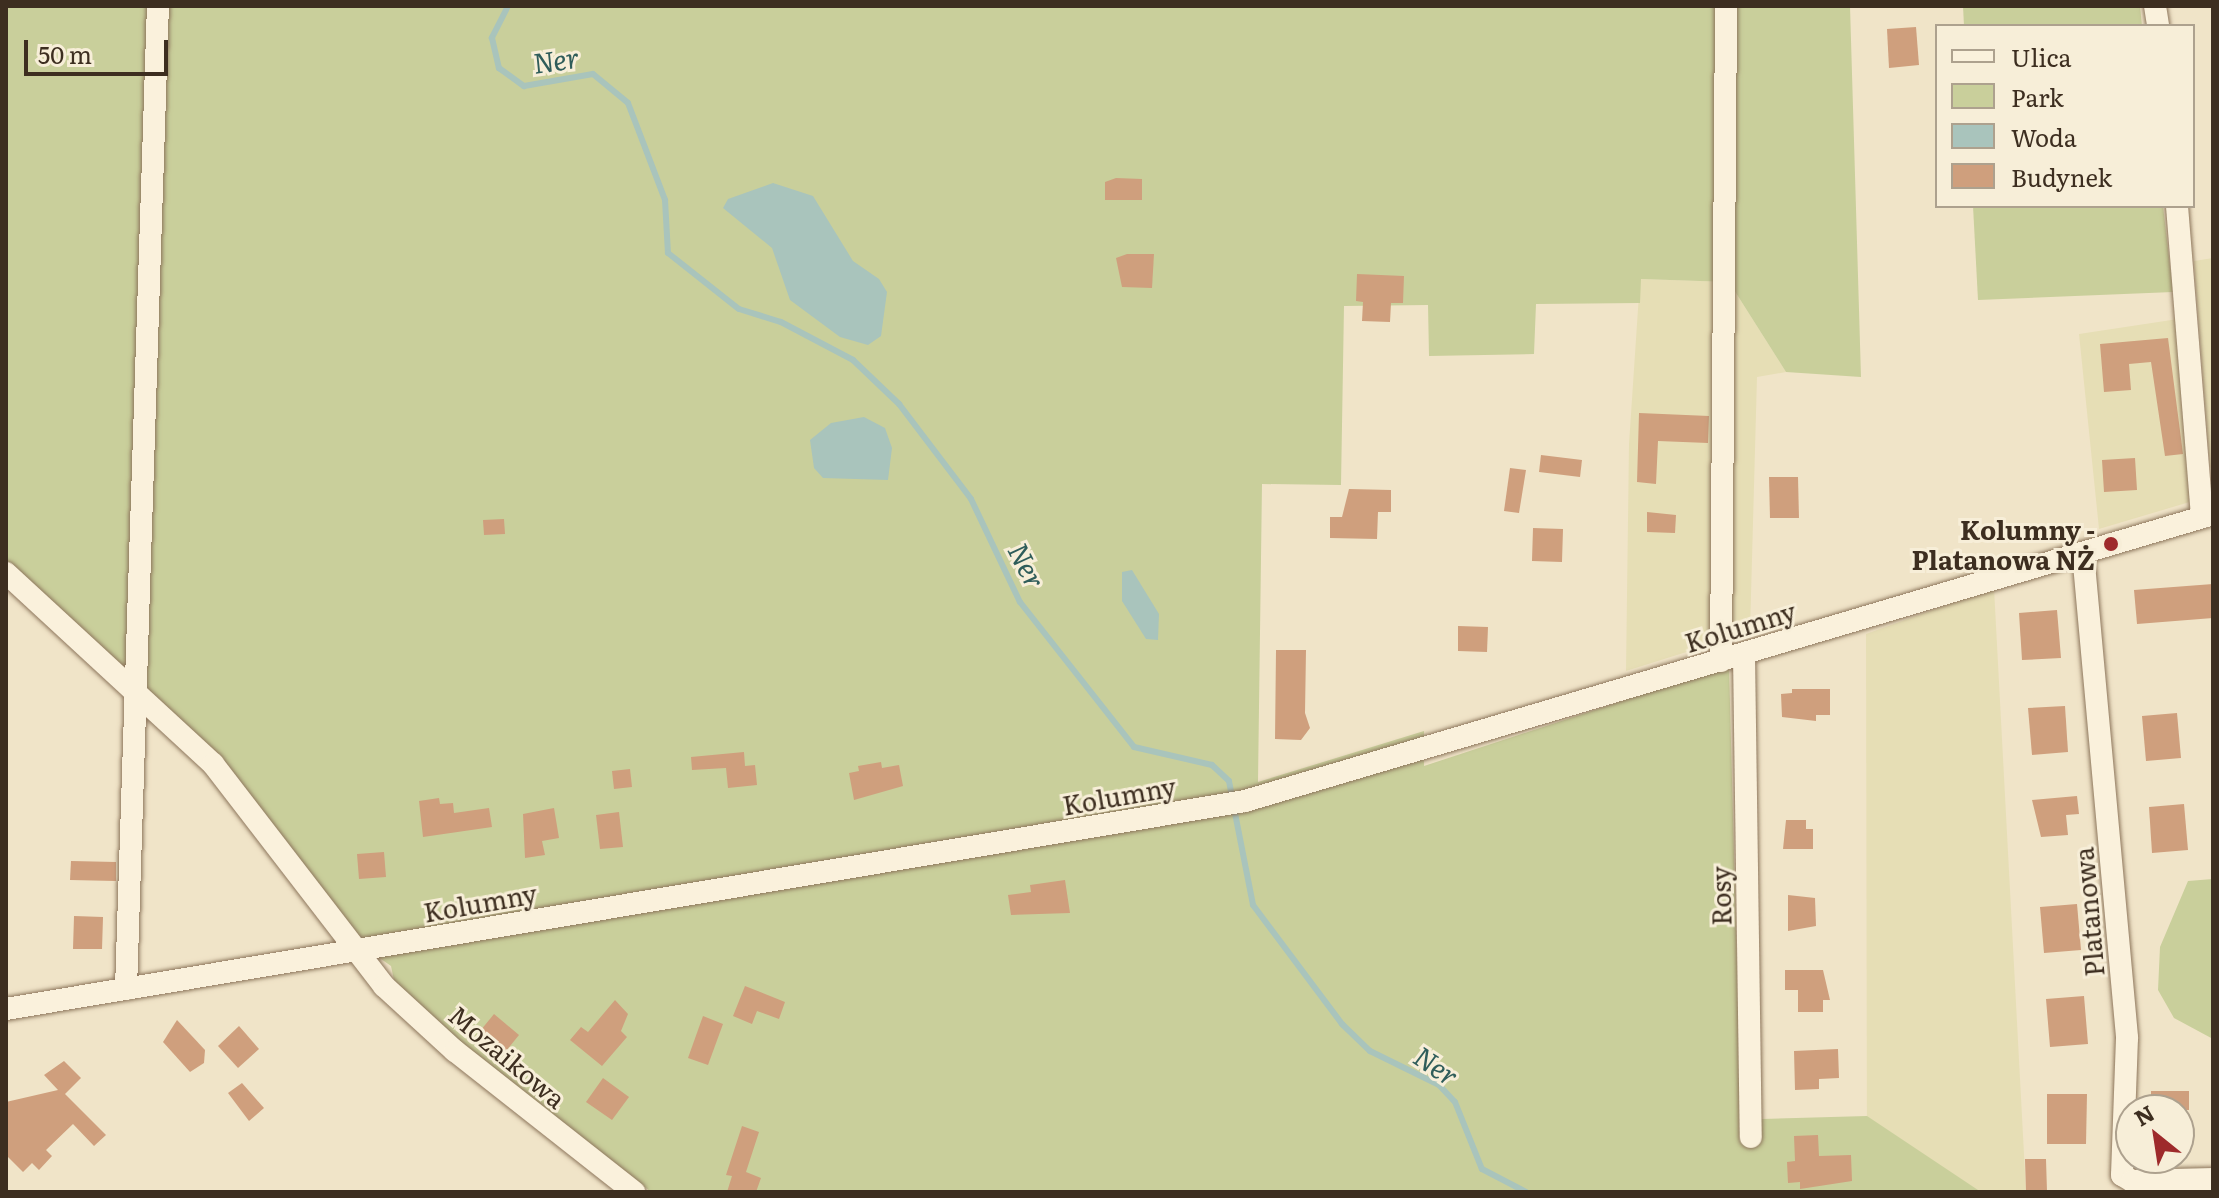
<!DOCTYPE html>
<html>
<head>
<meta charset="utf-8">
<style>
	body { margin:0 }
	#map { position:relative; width:2219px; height:1198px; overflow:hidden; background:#f0e4c8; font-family:Literata,serif }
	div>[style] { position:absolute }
	.farmland>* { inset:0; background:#e6deb5 }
	.green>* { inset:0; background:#c9cf9b }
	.water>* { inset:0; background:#a9c4bc }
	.stream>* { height:6px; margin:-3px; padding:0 3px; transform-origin:3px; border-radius:3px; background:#a9c4bc }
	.building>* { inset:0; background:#cf9f7d }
	.roads { filter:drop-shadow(0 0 2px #8d765c) drop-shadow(0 0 2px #8d765c) }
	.minor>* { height:22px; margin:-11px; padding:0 11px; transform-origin:11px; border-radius:11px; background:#faf1dc }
	.dots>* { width:22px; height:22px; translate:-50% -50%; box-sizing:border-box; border:4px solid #f7eed8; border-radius:50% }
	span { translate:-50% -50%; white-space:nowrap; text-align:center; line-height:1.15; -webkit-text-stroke:6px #f7eed8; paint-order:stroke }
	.poi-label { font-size:26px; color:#3d2e20; font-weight:700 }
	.right { translate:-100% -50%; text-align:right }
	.street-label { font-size:26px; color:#3d2e20 }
	.water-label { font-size:28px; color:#2f5d5a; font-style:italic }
	.frame { position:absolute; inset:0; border:8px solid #3d2e20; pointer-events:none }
	.legend { position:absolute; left:1935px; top:24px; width:260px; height:184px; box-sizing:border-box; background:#f7eed8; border:2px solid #ada18e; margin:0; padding:10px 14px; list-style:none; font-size:24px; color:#3d2e20 }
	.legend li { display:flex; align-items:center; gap:16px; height:40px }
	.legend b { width:40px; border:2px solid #ada18e }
	.north { position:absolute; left:2115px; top:1094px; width:80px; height:80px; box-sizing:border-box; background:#f7eed8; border:2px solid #ada18e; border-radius:50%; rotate:330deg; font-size:22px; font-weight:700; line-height:32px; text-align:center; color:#3d2e20 }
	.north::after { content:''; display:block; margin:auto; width:28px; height:36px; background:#9e2a2b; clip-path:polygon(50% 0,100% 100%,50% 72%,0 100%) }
	.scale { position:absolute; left:24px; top:40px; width:144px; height:36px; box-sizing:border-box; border:4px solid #3d2e20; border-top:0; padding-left:10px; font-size:24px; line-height:28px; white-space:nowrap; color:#3d2e20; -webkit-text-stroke:6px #f7eed8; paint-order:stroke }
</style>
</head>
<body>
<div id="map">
	<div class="farmland">
		<i style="clip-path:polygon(2213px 258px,2213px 467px,2210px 468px,2194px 261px)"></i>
		<i style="clip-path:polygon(1640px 279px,1729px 282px,1786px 372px,1757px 377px,1750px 632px,1626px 671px,1629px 444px)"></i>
		<i style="clip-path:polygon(2178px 319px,2193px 501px,2099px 529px,2079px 334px)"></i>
		<i style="clip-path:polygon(1994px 588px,2026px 1192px,1867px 1192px,1866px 634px)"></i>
	</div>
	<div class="green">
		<i style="clip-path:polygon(6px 6px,1850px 6px,1861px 377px,1786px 372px,1729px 282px,1641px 279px,1640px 303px,1536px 304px,1534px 354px,1429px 356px,1428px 305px,1344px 306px,1341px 485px,1262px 484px,1258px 782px,1424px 731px,1424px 766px,1729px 666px,1740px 1081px,1762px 1119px,1867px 1116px,1981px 1192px,651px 1192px,433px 1022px,394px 980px,391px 966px,343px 932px,237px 788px,6px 569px)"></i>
		<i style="clip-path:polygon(1963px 6px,2140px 6px,2142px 26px,1964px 26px)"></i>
		<i style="clip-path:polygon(1973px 206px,2163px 206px,2173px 292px,1978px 300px)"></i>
		<i style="clip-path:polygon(2211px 862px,2213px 862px,2213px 1039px,2174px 1018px,2158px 990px,2160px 947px,2188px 881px,2213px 879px)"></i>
	</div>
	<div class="water">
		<i style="clip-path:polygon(773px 183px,813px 196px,853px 261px,879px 279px,887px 292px,881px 336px,868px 345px,840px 337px,790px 300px,772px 248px,723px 208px,728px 199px)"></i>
		<i style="clip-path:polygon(864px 417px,885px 428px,892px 448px,888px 480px,823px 478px,814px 468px,810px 440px,831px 423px)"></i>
		<i style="clip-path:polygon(1132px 570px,1159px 614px,1158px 640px,1146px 639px,1122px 601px,1122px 572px)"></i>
	</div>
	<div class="stream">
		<i style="left:508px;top:6px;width:36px;rotate:117deg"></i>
		<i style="left:492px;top:38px;width:31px;rotate:77deg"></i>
		<i style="left:499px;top:68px;width:31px;rotate:36deg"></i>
		<i style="left:524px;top:86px;width:70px;rotate:-9.9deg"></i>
		<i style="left:593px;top:74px;width:45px;rotate:39.6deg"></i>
		<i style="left:628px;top:103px;width:104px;rotate:69.1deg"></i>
		<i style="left:665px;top:200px;width:53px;rotate:86.8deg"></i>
		<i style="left:668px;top:253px;width:90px;rotate:38.3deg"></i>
		<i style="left:739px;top:309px;width:44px;rotate:17.2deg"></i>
		<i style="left:781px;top:322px;width:81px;rotate:27.8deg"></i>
		<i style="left:853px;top:360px;width:64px;rotate:43.7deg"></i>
		<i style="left:899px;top:404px;width:119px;rotate:52.8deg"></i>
		<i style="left:971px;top:499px;width:114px;rotate:64.6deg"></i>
		<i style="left:1020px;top:602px;width:184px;rotate:51.8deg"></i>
		<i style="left:1134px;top:747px;width:80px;rotate:13deg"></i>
		<i style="left:1212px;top:765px;width:23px;rotate:43deg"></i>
		<i style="left:1229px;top:781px;width:16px;rotate:79deg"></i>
		<i style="left:1234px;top:808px;width:99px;rotate:78.9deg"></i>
		<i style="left:1253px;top:905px;width:149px;rotate:53.2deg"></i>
		<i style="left:1342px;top:1024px;width:39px;rotate:44deg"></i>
		<i style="left:1370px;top:1051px;width:77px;rotate:26.2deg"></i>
		<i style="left:1439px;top:1085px;width:23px;rotate:47deg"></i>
		<i style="left:1455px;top:1102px;width:72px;rotate:68.1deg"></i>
		<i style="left:1482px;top:1169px;width:50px;rotate:27.6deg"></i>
	</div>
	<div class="building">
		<i style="clip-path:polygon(1916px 27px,1919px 65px,1889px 68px,1887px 29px)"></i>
		<i style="clip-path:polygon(1116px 178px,1142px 179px,1142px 200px,1105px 200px,1105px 182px)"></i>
		<i style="clip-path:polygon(1127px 254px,1154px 254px,1152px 288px,1122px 287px,1116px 258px)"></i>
		<i style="clip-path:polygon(1357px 274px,1404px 276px,1403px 303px,1391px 303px,1390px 322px,1362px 321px,1363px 302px,1356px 301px)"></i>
		<i style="clip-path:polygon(2168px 338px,2183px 454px,2165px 456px,2151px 362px,2129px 364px,2131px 390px,2104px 392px,2100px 344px)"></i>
		<i style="clip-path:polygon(1639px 413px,1709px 416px,1708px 443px,1658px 441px,1656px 484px,1637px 482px)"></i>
		<i style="clip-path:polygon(1541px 455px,1582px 460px,1580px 477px,1539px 472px)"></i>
		<i style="clip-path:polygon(2135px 458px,2137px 490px,2104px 492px,2102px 460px)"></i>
		<i style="clip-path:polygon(1510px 468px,1526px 470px,1519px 513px,1504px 511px)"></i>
		<i style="clip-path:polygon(1769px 477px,1798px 477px,1799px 518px,1770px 518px)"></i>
		<i style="clip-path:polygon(1349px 489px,1391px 490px,1391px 512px,1378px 512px,1377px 539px,1330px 538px,1330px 517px,1342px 517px)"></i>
		<i style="clip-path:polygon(1647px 512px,1676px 515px,1675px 533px,1647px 532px)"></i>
		<i style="clip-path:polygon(504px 519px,505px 534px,484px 535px,483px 520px)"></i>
		<i style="clip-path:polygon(1533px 528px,1563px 529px,1562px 562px,1532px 561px)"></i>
		<i style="clip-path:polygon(2213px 584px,2213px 618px,2137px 624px,2134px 590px)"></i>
		<i style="clip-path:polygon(2057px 610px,2061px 658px,2022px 660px,2019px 613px)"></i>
		<i style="clip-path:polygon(1458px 626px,1488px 627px,1487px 652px,1458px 651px)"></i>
		<i style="clip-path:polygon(1276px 650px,1306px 650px,1305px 713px,1310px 728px,1301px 740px,1275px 739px)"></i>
		<i style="clip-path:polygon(1792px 689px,1830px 689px,1830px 715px,1816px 715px,1816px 721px,1782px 717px,1781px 694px,1792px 693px)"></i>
		<i style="clip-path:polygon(2065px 706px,2068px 752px,2032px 755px,2028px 708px)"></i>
		<i style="clip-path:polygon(2177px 713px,2181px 758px,2146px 761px,2142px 716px)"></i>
		<i style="clip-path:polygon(744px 752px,745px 766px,755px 765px,757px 785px,728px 788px,726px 768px,692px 770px,691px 757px)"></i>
		<i style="clip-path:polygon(881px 762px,882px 768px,899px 765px,903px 786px,854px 800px,849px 773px,859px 771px,858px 766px)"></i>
		<i style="clip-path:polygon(630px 769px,632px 787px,614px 789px,612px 771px)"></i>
		<i style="clip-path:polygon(2077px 796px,2079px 814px,2066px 815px,2068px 835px,2041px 837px,2032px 800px)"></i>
		<i style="clip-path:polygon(439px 798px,440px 804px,453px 803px,454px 813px,489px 808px,492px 827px,423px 837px,419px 801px)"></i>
		<i style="clip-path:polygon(2184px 804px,2188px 850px,2152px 853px,2149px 807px)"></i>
		<i style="clip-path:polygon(554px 808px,559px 838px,542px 841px,545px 855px,525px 858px,523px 814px)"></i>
		<i style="clip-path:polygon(619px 812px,623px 847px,600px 849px,596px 815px)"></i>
		<i style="clip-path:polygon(1786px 820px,1806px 820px,1806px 829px,1813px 829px,1813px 849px,1783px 849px)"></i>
		<i style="clip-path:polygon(384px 852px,386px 877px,359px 879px,357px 854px)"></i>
		<i style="clip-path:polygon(71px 861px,116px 862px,116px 881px,70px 880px)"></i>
		<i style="clip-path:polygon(1065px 880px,1070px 913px,1011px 915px,1008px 895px,1031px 892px,1030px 885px)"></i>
		<i style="clip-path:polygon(1788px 895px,1815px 898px,1816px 926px,1788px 931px)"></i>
		<i style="clip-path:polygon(2077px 904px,2081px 950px,2044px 953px,2040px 907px)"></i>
		<i style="clip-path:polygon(74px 916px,103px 917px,102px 949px,73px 949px)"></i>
		<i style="clip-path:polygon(1785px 970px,1823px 970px,1830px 1000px,1823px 1000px,1823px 1012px,1798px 1012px,1798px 990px,1785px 990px)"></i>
		<i style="clip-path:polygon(745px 986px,785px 1002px,779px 1019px,757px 1011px,752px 1024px,733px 1016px)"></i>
		<i style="clip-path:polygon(2084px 996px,2088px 1044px,2050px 1047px,2046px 999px)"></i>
		<i style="clip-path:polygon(615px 1000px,628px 1014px,621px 1031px,627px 1037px,602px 1066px,570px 1040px,581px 1027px,588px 1032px)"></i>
		<i style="clip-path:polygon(494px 1014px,519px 1035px,501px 1057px,476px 1036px)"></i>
		<i style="clip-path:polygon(703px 1016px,723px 1024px,708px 1065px,688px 1058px)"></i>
		<i style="clip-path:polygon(177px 1020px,205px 1050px,204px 1063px,190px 1072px,163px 1042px)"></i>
		<i style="clip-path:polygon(239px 1026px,259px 1049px,238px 1068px,218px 1046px)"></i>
		<i style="clip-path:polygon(1838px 1049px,1839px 1078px,1819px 1079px,1819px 1089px,1795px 1090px,1794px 1051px)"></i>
		<i style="clip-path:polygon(64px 1061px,81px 1078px,65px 1094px,106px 1135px,94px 1146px,73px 1124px,46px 1150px,52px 1156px,39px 1170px,32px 1163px,23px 1172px,6px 1155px,6px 1102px,58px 1090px,44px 1075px)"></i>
		<i style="clip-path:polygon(603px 1078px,629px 1097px,612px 1120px,586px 1102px)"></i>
		<i style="clip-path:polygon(242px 1083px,264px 1108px,249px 1121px,228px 1093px)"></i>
		<i style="clip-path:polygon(2151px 1091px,2189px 1091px,2189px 1110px,2151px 1110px)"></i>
		<i style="clip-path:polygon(2047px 1094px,2087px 1094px,2086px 1144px,2047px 1144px)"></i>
		<i style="clip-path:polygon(742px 1126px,759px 1132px,746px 1172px,761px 1178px,756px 1192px,727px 1192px,732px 1176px,726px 1175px)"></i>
		<i style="clip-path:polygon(1818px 1135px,1819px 1156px,1851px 1155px,1852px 1181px,1800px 1189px,1800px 1182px,1788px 1183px,1787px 1162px,1795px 1161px,1794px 1136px)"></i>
		<i style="clip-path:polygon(2025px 1159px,2046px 1159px,2047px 1192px,2026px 1192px)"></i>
	</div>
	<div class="roads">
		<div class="minor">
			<i style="left:2155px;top:6px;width:20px;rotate:81deg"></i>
			<i style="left:2177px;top:206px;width:312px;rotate:85.4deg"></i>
			<i style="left:2083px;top:553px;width:487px;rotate:84.8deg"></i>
			<i style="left:2127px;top:1038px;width:137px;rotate:92.1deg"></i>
			<i style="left:2122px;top:1175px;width:12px;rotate:31deg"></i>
			<i style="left:2132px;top:1181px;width:81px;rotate:-1.4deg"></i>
			<i style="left:6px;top:573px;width:282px;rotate:42.7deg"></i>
			<i style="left:213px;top:764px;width:280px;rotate:52.4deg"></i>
			<i style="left:384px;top:986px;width:96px;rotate:42.5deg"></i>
			<i style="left:455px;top:1051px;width:228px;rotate:38.2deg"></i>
			<i style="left:1744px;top:654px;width:483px;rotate:89.2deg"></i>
			<i style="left:1721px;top:661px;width:655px;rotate:-89.56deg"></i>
			<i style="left:126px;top:989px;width:984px;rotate:-88.14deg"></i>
			<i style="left:6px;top:1009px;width:1256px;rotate:-9.53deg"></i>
			<i style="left:1245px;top:801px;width:1010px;rotate:-16.51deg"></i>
		</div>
	</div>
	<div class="dots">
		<i style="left:2111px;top:544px;background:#9e2a2b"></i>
	</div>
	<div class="poi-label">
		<span class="right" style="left:2095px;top:544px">Kolumny -<br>Platanowa NŻ</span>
	</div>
	<div class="street-label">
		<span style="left:1740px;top:626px;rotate:-17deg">Kolumny</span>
		<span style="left:1119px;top:795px;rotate:-10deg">Kolumny</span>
		<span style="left:1720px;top:896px;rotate:-91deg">Rosy</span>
		<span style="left:480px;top:902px;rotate:-10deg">Kolumny</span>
		<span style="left:2088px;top:912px;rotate:-95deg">Platanowa</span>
		<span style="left:508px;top:1056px;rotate:40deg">Mozaikowa</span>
	</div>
	<div class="water-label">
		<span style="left:556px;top:59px;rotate:-8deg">Ner</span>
		<span style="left:1028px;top:565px;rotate:63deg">Ner</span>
		<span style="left:1437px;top:1065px;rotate:34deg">Ner</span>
	</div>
	<div class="frame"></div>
	<ul class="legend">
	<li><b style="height:10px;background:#faf1dc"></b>Ulica</li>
	<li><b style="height:22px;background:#c9cf9b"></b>Park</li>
	<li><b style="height:22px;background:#a9c4bc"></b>Woda</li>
	<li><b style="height:22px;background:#cf9f7d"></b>Budynek</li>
	</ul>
	<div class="north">N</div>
	<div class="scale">50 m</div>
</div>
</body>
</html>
